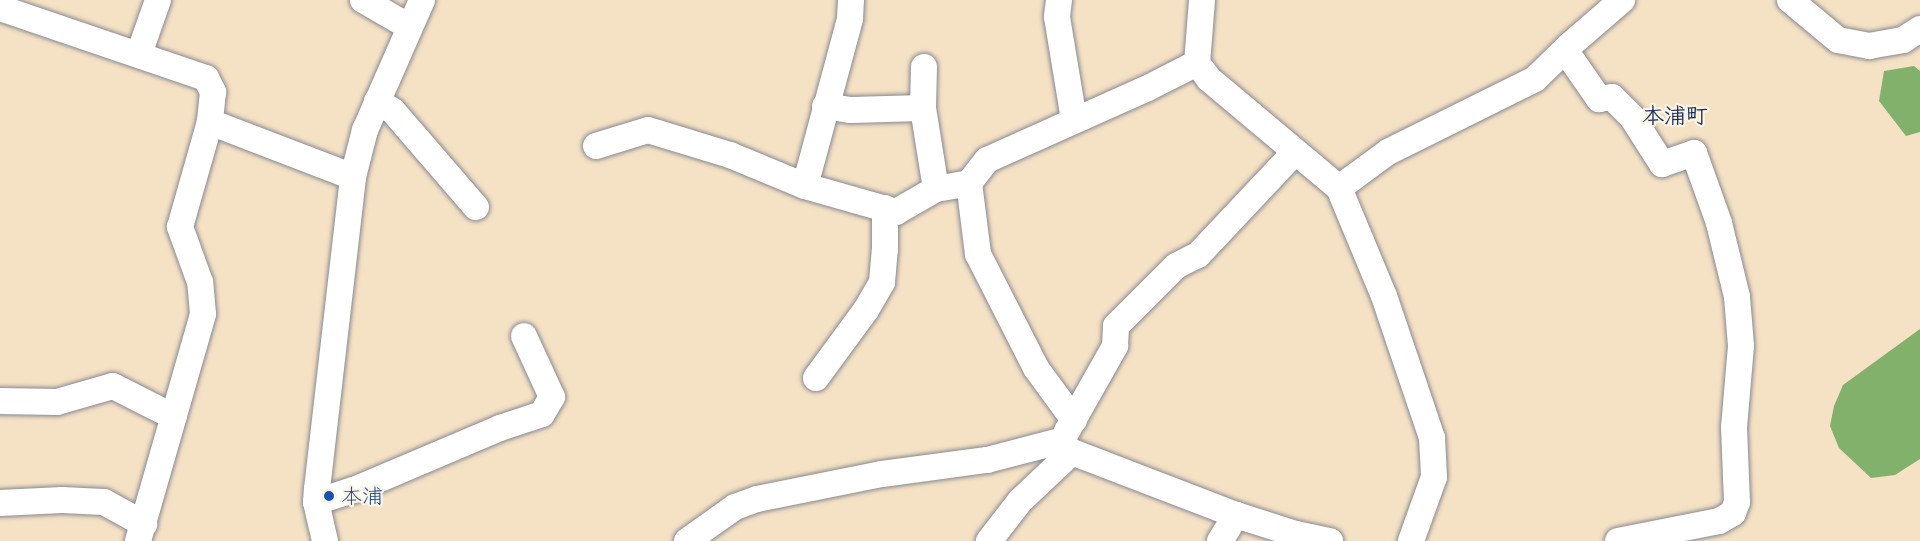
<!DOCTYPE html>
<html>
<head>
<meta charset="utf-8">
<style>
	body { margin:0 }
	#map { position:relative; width:1920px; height:541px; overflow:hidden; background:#f5e1c4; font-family:Itim,"Klee One",sans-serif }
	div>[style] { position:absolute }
	.forest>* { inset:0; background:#81b16b }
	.roads { filter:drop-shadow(0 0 2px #888891) drop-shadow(0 0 2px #888891) }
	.minor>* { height:26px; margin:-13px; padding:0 13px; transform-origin:13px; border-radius:13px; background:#fff }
	.dots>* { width:16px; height:16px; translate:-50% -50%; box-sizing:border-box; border:3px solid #fcf5e5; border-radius:50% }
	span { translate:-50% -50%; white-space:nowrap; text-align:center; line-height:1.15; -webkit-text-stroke:4.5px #fcf5e5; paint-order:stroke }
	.transit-label { font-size:21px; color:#164399 }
	.left { translate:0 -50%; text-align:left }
	.neighbourhood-label { font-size:22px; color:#1b2f5e; font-weight:700 }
</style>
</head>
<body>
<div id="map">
	<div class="forest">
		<i style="clip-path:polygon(1914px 66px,1920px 71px,1920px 132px,1906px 136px,1879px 101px,1884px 71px)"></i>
		<i style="clip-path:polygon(1920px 329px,1920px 459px,1895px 475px,1871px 478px,1839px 448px,1830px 426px,1834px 406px,1843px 385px)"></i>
	</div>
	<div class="roads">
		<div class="minor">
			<i style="left:363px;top:0;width:54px;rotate:29.9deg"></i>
			<i style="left:1059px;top:0;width:17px;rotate:97deg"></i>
			<i style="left:1057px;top:17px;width:104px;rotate:80.6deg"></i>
			<i style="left:1202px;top:0;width:63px;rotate:94.5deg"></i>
			<i style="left:1197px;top:63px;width:20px;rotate:53deg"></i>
			<i style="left:1209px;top:79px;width:170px;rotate:40deg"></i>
			<i style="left:1339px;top:188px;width:117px;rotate:67.4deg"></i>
			<i style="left:1384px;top:296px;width:150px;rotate:71.3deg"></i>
			<i style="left:1432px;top:438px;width:39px;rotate:87deg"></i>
			<i style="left:1434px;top:477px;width:68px;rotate:109.8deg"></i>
			<i style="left:1790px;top:0;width:62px;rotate:39.8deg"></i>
			<i style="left:1838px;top:40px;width:32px;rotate:11deg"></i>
			<i style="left:1869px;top:46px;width:35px;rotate:-10deg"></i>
			<i style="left:1903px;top:40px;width:20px;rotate:-33deg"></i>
			<i style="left:0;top:8px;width:218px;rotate:18.8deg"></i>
			<i style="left:206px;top:78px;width:16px;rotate:63deg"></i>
			<i style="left:213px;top:92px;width:30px;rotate:96deg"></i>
			<i style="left:1565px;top:50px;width:60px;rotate:55.2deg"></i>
			<i style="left:1599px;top:99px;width:13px;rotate:-9deg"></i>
			<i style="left:1612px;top:97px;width:28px;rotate:45deg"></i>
			<i style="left:1632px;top:117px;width:56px;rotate:57.4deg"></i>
			<i style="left:1662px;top:164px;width:34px;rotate:-19deg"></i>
			<i style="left:1694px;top:153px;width:74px;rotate:70.3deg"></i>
			<i style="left:1719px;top:223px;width:76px;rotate:76.3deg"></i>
			<i style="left:1737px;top:297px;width:49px;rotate:85.3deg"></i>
			<i style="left:1741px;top:346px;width:81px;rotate:94.9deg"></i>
			<i style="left:1734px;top:427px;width:75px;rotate:87.7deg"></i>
			<i style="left:1737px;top:502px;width:12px;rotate:110deg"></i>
			<i style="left:1733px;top:513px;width:16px;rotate:150deg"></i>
			<i style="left:1719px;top:521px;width:103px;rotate:168.8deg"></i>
			<i style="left:139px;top:54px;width:57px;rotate:-70.6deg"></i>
			<i style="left:924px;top:67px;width:41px;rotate:91.4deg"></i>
			<i style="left:923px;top:108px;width:82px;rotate:80.9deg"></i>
			<i style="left:377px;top:101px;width:19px;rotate:32deg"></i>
			<i style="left:393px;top:111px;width:127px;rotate:49.2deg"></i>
			<i style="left:825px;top:106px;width:26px;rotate:9deg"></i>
			<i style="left:851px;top:110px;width:72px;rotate:-1.6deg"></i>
			<i style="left:596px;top:146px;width:54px;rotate:-17.1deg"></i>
			<i style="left:648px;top:130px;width:86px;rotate:17deg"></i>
			<i style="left:730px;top:155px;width:81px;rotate:22.5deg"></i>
			<i style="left:805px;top:186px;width:95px;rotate:15.9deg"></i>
			<i style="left:896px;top:212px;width:46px;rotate:-29.9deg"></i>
			<i style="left:936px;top:189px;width:34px;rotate:-10deg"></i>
			<i style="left:805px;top:186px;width:173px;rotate:-74.9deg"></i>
			<i style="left:850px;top:19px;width:19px;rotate:-87deg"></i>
			<i style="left:1339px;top:188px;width:61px;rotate:-36.3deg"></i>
			<i style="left:1388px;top:152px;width:164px;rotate:-26.4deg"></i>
			<i style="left:1535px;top:79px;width:49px;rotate:-44.2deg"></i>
			<i style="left:1570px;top:45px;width:69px;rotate:-40.9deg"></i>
			<i style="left:816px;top:378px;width:84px;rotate:-53.7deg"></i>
			<i style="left:866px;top:310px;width:32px;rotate:-60deg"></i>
			<i style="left:882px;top:282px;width:33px;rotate:-85deg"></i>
			<i style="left:885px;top:249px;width:41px;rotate:-90deg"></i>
			<i style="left:0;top:401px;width:57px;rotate:1deg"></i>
			<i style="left:57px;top:402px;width:58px;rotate:-15.9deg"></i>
			<i style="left:113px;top:386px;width:68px;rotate:26.9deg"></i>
			<i style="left:1074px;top:420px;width:64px;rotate:-126.2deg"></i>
			<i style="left:1036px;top:368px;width:128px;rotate:-117deg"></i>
			<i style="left:978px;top:254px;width:72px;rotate:-97.2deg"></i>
			<i style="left:969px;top:183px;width:29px;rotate:-52deg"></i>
			<i style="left:987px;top:160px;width:174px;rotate:-24.1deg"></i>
			<i style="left:1146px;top:89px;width:57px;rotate:-27deg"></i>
			<i style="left:1067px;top:431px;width:98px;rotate:-60.5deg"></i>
			<i style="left:1115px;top:346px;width:20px;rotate:-87deg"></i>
			<i style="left:1116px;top:326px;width:85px;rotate:-45deg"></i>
			<i style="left:1176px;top:266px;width:25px;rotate:-27deg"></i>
			<i style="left:1198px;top:255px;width:141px;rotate:-46.7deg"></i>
			<i style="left:316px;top:502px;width:40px;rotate:-18deg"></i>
			<i style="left:354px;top:490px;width:159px;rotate:-23deg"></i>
			<i style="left:500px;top:428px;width:44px;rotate:-18.4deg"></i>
			<i style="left:542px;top:414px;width:20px;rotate:-60deg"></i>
			<i style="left:552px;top:397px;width:67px;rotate:-114.7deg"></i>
			<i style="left:0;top:503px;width:62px;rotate:-2.8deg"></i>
			<i style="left:62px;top:500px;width:42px;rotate:2.7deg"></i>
			<i style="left:104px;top:502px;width:46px;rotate:28.8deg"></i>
			<i style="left:138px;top:541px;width:236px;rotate:-74deg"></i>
			<i style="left:203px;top:314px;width:32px;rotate:-95deg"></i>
			<i style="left:200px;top:282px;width:59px;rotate:-110deg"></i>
			<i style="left:180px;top:227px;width:109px;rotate:-74.1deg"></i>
			<i style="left:210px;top:122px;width:153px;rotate:21deg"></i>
			<i style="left:325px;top:541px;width:40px;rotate:-103deg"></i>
			<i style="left:316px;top:502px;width:13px;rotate:-86deg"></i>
			<i style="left:317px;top:489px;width:314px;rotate:-83.4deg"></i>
			<i style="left:353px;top:177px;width:49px;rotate:-75.7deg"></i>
			<i style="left:365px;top:130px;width:142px;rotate:-66.3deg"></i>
			<i style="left:687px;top:541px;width:59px;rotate:-35.3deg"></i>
			<i style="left:735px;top:507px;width:23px;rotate:-20deg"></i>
			<i style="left:757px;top:499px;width:127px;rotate:-11.3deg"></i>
			<i style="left:882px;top:474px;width:106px;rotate:-7.6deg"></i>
			<i style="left:987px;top:460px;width:75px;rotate:-14.6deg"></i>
			<i style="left:1060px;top:441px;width:16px;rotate:43deg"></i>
			<i style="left:1072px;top:452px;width:176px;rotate:21deg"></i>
			<i style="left:1236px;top:515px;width:63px;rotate:17.6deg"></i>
			<i style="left:1296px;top:534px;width:35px;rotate:12deg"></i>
			<i style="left:989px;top:541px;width:51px;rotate:-52.2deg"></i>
			<i style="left:1020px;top:501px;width:71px;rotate:-43.3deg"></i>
			<i style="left:1220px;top:541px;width:31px;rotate:-58deg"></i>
		</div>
	</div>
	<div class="dots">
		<i style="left:329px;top:496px;background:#1a4fb4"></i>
	</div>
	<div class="transit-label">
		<span class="left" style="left:341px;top:496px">本浦</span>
	</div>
	<div class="neighbourhood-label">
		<span style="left:1675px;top:116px">本浦町</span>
	</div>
</div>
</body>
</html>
